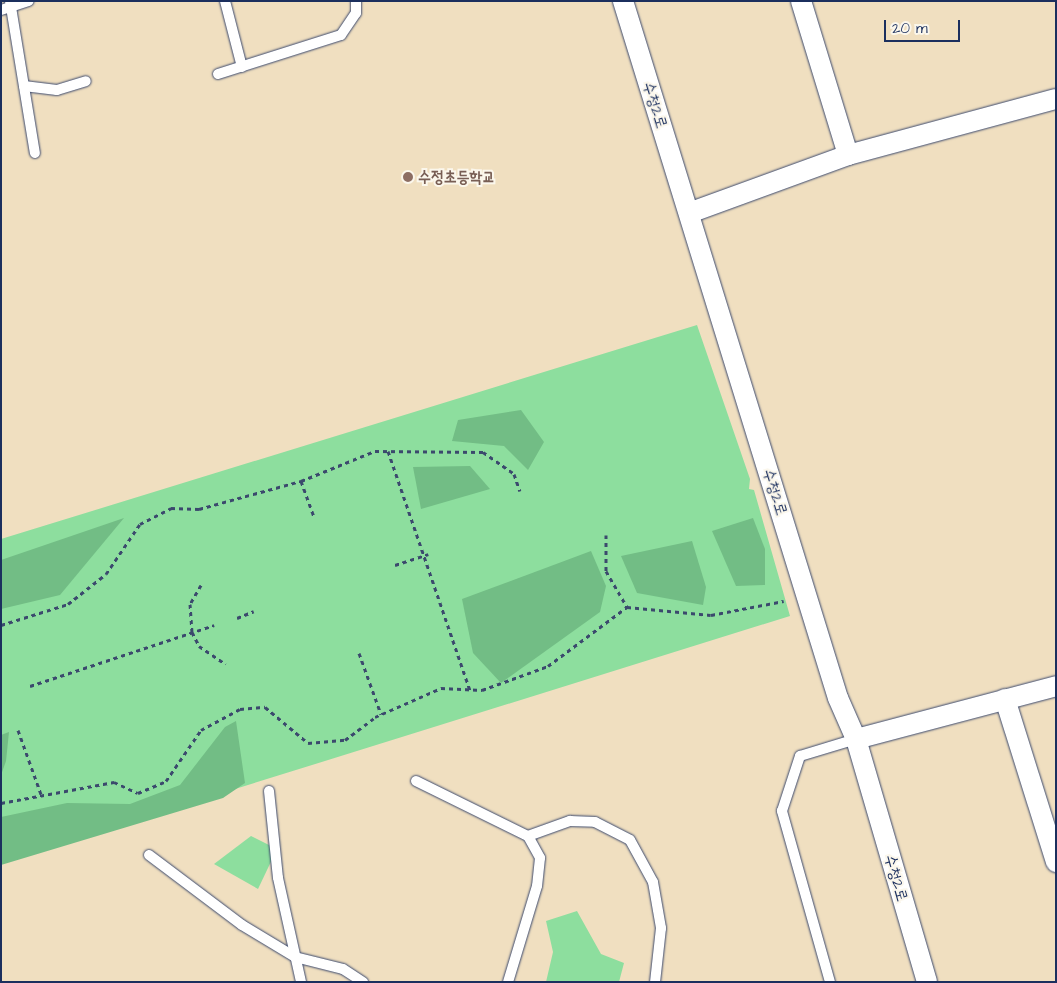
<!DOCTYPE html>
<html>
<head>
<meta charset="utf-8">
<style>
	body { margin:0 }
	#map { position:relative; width:1057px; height:983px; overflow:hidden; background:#f0dfc0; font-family:"Architects Daughter","Poor Story",sans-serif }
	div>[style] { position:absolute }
	.green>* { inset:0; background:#8dde9e }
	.forest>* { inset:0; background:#72bd85 }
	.path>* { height:3px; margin-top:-1.5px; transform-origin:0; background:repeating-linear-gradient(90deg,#3b496d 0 4px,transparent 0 8px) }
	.roads { filter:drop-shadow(0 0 1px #3b496d) drop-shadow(0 0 1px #3b496d) }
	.service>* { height:10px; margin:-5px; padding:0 5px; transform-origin:5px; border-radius:5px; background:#fff }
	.minor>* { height:20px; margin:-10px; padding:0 10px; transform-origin:10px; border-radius:10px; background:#fff }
	.dots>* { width:14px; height:14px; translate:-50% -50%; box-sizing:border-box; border:2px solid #fbf7ec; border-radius:50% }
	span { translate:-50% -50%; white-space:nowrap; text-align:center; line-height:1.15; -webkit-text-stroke:4px #fbf7ec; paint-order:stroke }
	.street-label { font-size:16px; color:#1b2f5e }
	.education-label { font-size:16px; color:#785e54; font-weight:700 }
	.left { translate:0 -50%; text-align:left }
	.frame { position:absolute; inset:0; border:2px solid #1b2f5e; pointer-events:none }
	.scale { position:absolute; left:884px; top:20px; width:76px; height:22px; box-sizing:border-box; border:2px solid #1b2f5e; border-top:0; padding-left:6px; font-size:15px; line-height:18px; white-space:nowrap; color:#1b2f5e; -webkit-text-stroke:4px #fbf7ec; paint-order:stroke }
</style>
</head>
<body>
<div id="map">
	<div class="green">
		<i style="clip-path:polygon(697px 325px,750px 479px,749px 489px,754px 490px,790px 616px,1px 862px,1px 539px)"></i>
		<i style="clip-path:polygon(251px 836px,277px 849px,258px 889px,214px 864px)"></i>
		<i style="clip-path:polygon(577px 911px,601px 954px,624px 963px,619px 982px,546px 982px,553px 952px,546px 921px)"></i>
	</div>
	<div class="forest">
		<i style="clip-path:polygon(521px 410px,544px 442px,528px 470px,504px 446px,452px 441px,458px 420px)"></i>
		<i style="clip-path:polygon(470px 466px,490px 489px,421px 509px,413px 467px)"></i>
		<i style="clip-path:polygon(124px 518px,60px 595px,1px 609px,1px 560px)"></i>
		<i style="clip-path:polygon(753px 518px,765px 549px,765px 585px,736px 586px,712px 531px)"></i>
		<i style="clip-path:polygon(692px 541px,706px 587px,703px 605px,637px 593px,621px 556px)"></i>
		<i style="clip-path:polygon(591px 551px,606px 586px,600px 612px,501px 683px,473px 653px,462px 599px)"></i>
		<i style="clip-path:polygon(236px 721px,245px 783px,223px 798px,1px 865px,1px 817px,67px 803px,130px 804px,180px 785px,225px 727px)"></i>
		<i style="clip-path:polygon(9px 732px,6px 761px,1px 775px,1px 735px)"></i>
	</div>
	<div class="path">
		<i style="left:388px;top:451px;width:253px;rotate:71.1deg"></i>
		<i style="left:301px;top:481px;width:38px;rotate:70deg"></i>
		<i style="left:606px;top:535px;width:36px;rotate:90deg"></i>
		<i style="left:606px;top:571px;width:42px;rotate:59.7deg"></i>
		<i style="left:395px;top:565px;width:35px;rotate:-18deg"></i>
		<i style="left:201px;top:585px;width:22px;rotate:120deg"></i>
		<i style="left:190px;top:604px;width:28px;rotate:86deg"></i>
		<i style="left:192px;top:632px;width:16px;rotate:63deg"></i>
		<i style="left:199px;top:646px;width:32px;rotate:34deg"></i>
		<i style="left:237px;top:618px;width:18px;rotate:-22deg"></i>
		<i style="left:1px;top:625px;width:70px;rotate:-17.4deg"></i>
		<i style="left:68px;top:604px;width:48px;rotate:-38.3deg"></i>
		<i style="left:106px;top:574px;width:60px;rotate:-55.8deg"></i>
		<i style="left:140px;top:524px;width:35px;rotate:-27deg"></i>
		<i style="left:171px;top:508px;width:28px;rotate:2deg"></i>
		<i style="left:199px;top:509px;width:106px;rotate:-15.4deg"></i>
		<i style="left:301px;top:481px;width:80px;rotate:-22.1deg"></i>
		<i style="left:375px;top:451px;width:108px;rotate:0.5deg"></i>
		<i style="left:483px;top:452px;width:38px;rotate:35deg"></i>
		<i style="left:514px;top:474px;width:18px;rotate:71deg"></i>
		<i style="left:359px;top:653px;width:65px;rotate:70.2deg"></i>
		<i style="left:30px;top:686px;width:194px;rotate:-18.3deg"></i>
		<i style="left:18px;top:730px;width:71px;rotate:70.3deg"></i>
		<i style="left:1px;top:803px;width:115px;rotate:-10.5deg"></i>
		<i style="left:114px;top:782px;width:26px;rotate:25deg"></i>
		<i style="left:138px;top:793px;width:30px;rotate:-23deg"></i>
		<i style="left:166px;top:781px;width:62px;rotate:-55.5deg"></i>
		<i style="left:201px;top:730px;width:44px;rotate:-28.3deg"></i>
		<i style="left:240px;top:709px;width:25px;rotate:-5deg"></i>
		<i style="left:265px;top:707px;width:56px;rotate:39.9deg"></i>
		<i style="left:308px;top:743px;width:37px;rotate:-5deg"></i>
		<i style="left:345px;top:740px;width:38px;rotate:-37deg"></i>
		<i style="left:375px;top:717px;width:72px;rotate:-23.7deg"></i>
		<i style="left:441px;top:688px;width:41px;rotate:2.8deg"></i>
		<i style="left:482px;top:690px;width:70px;rotate:-20deg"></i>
		<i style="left:548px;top:666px;width:99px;rotate:-36.8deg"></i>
		<i style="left:627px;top:607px;width:84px;rotate:5.4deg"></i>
		<i style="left:711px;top:615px;width:74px;rotate:-10.9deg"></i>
	</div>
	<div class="roads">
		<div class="service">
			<i style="left:10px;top:1px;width:154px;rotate:80.7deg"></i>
			<i style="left:225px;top:1px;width:68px;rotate:75.6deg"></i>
			<i style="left:1px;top:10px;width:29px;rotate:-18deg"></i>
			<i style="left:218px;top:74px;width:129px;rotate:-17.6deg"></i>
			<i style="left:341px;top:35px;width:27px;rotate:-56deg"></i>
			<i style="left:356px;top:13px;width:12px;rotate:-90deg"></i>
			<i style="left:24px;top:86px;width:33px;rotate:7deg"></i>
			<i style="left:57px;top:90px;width:30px;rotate:-17deg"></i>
			<i style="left:416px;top:781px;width:125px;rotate:26.2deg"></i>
			<i style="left:528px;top:836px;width:25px;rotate:61deg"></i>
			<i style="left:540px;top:858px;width:28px;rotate:96deg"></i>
			<i style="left:537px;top:886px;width:100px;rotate:106.8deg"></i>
			<i style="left:269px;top:791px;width:87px;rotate:84.1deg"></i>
			<i style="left:278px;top:878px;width:107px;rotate:77.5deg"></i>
			<i style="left:528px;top:836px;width:45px;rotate:-19.7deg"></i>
			<i style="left:570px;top:821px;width:25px;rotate:2deg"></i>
			<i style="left:595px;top:822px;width:39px;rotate:27deg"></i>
			<i style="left:630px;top:840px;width:48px;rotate:61.3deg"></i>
			<i style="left:653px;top:882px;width:47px;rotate:80.1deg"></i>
			<i style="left:661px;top:928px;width:54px;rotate:96.3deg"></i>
			<i style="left:149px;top:855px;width:116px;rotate:37deg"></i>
			<i style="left:242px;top:925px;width:62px;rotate:31.1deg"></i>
			<i style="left:295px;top:957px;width:49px;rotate:14deg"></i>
			<i style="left:343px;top:969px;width:24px;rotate:33deg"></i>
			<i style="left:830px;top:982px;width:178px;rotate:-105.7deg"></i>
			<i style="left:782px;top:811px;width:58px;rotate:-71.9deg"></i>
			<i style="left:800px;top:756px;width:59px;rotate:-16.9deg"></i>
		</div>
		<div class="minor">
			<i style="left:623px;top:1px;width:729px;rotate:72.86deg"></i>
			<i style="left:838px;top:698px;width:45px;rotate:66.3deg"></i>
			<i style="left:856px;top:739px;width:253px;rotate:73.7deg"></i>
			<i style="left:801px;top:1px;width:161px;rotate:73deg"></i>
			<i style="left:689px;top:213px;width:169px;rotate:-20deg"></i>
			<i style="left:848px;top:155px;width:215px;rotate:-15.1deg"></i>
			<i style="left:1005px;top:699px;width:171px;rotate:72.6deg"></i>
			<i style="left:856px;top:739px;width:207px;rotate:-14.8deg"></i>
		</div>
	</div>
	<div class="dots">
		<i style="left:408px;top:177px;background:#8d6e63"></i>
	</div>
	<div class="street-label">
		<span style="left:655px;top:105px;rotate:73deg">수청2로</span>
		<span style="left:775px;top:492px;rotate:73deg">수청2로</span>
		<span style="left:896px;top:878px;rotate:74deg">수청2로</span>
	</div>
	<div class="education-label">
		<span class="left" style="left:418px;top:177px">수정초등학교</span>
	</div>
	<div class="frame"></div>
	<div class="scale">20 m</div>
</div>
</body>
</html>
